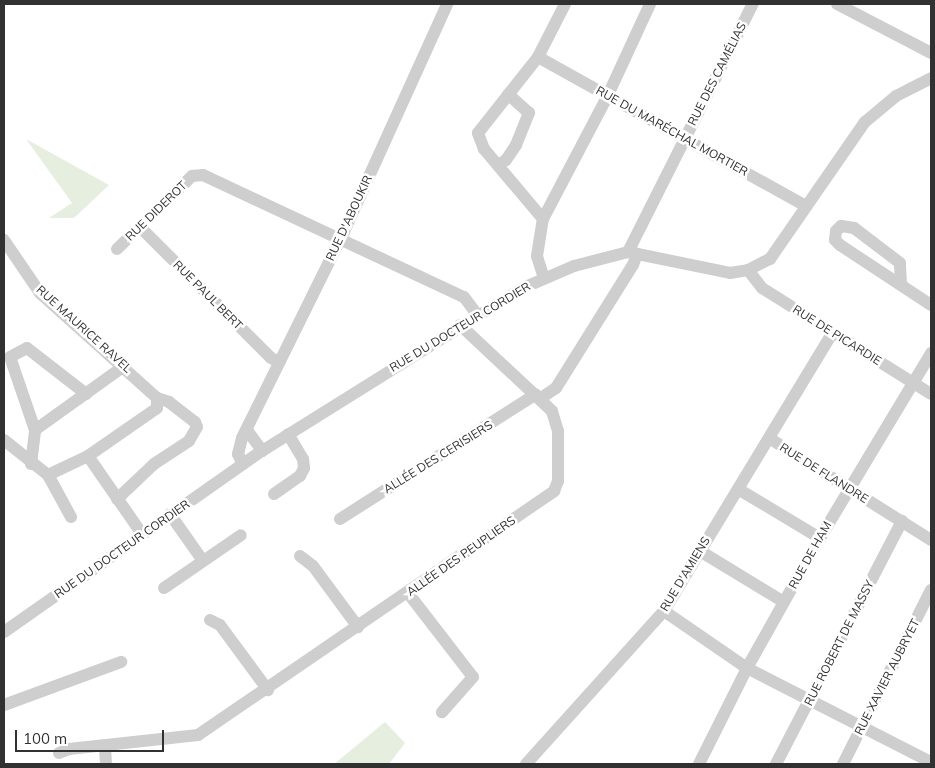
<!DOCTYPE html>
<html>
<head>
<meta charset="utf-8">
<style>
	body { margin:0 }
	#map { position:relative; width:935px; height:768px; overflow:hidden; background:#fff; font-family:Mulish,sans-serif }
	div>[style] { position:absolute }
	.green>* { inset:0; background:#e6eee0 }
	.minor>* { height:12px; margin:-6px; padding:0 6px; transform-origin:6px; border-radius:6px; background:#cecece }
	span { translate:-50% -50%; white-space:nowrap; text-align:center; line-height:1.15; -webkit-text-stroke:5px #fff; paint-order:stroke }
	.street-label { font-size:12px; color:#313131 }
	.frame { position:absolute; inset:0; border:5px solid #313131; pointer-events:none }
	.scale { position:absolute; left:15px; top:730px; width:149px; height:22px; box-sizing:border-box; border:2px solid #313131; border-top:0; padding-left:6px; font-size:15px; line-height:18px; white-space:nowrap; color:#313131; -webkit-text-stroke:4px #fff; paint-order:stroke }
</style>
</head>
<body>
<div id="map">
	<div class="green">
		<i style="clip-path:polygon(26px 139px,109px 185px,74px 218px,49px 218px,72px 203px)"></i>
		<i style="clip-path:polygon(385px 722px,405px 743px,389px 764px,334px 764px)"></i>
	</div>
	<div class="minor">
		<i style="left:837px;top:4px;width:106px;rotate:27.5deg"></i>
		<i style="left:538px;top:57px;width:307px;rotate:29.1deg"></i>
		<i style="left:498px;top:165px;width:9px;rotate:-32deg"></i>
		<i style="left:506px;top:160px;width:18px;rotate:-56deg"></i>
		<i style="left:516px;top:145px;width:35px;rotate:-68deg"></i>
		<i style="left:529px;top:113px;width:28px;rotate:-138deg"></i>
		<i style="left:543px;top:219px;width:92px;rotate:-130.1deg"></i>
		<i style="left:484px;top:149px;width:17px;rotate:-111deg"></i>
		<i style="left:478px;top:133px;width:97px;rotate:-51.7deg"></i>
		<i style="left:538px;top:57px;width:59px;rotate:-63deg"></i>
		<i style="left:140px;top:227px;width:185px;rotate:45deg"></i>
		<i style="left:271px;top:358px;width:9px;rotate:27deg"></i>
		<i style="left:4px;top:240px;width:64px;rotate:55.8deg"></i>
		<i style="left:40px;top:293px;width:157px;rotate:41.9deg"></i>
		<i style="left:157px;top:398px;width:13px;rotate:18deg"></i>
		<i style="left:169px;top:402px;width:33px;rotate:38deg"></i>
		<i style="left:195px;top:422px;width:5px;rotate:68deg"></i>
		<i style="left:197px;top:427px;width:16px;rotate:120deg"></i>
		<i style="left:189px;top:441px;width:42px;rotate:146.7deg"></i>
		<i style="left:154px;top:464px;width:51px;rotate:136.6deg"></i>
		<i style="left:117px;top:249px;width:105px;rotate:-44.2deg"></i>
		<i style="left:192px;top:176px;width:11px;rotate:-5deg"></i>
		<i style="left:203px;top:175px;width:288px;rotate:25.1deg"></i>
		<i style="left:464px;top:297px;width:21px;rotate:53deg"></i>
		<i style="left:628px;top:252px;width:278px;rotate:-63.3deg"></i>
		<i style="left:748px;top:270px;width:23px;rotate:52deg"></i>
		<i style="left:762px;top:288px;width:199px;rotate:32.1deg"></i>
		<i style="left:544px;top:278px;width:23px;rotate:-108deg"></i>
		<i style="left:537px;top:256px;width:37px;rotate:-81deg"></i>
		<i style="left:543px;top:219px;width:140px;rotate:-62.3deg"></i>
		<i style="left:608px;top:95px;width:100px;rotate:-65.2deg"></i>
		<i style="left:901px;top:284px;width:21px;rotate:-93deg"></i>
		<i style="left:900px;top:263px;width:58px;rotate:-142.7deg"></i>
		<i style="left:854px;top:228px;width:13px;rotate:-171deg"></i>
		<i style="left:841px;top:226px;width:7px;rotate:135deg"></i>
		<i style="left:836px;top:231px;width:9px;rotate:96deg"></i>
		<i style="left:835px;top:240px;width:7px;rotate:45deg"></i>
		<i style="left:840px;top:245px;width:109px;rotate:33.4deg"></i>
		<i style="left:541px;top:398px;width:18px;rotate:-34deg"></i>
		<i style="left:556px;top:388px;width:145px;rotate:-58deg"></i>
		<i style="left:633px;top:265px;width:12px;rotate:-70deg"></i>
		<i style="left:35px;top:430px;width:77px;rotate:-108.9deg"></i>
		<i style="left:10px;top:357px;width:19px;rotate:-28deg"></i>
		<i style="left:27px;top:348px;width:75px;rotate:37.9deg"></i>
		<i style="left:247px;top:430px;width:26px;rotate:54deg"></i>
		<i style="left:769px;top:438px;width:191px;rotate:32.2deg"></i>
		<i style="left:4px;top:440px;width:56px;rotate:38.5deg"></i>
		<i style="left:88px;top:456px;width:95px;rotate:55.3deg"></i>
		<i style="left:31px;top:464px;width:34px;rotate:-83deg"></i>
		<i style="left:35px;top:430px;width:110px;rotate:-35.7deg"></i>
		<i style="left:243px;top:464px;width:11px;rotate:-117deg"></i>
		<i style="left:238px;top:454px;width:16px;rotate:-76deg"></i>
		<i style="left:242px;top:438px;width:225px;rotate:-63.7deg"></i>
		<i style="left:342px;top:236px;width:255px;rotate:-65.6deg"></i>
		<i style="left:48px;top:475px;width:44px;rotate:-25.4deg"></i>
		<i style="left:88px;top:456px;width:84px;rotate:-34.8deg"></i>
		<i style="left:157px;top:408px;width:10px;rotate:-90deg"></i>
		<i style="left:48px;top:475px;width:48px;rotate:61.3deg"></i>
		<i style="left:738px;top:489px;width:96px;rotate:30.9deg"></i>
		<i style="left:274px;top:494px;width:32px;rotate:-35deg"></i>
		<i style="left:300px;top:476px;width:9px;rotate:-63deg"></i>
		<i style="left:304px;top:468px;width:9px;rotate:-96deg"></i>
		<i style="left:303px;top:459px;width:29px;rotate:-121deg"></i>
		<i style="left:170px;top:514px;width:57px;rotate:54.9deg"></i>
		<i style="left:340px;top:519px;width:232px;rotate:-32.5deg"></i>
		<i style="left:700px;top:551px;width:98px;rotate:31.3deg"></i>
		<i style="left:300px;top:556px;width:16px;rotate:38deg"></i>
		<i style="left:313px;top:566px;width:76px;rotate:53.6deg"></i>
		<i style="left:164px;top:588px;width:93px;rotate:-34.5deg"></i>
		<i style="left:408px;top:593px;width:106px;rotate:52.3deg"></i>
		<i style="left:473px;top:677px;width:47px;rotate:131.5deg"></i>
		<i style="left:664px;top:611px;width:101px;rotate:34.5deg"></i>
		<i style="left:747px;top:668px;width:207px;rotate:27.1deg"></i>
		<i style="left:210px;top:620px;width:11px;rotate:27deg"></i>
		<i style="left:220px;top:625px;width:81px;rotate:53.6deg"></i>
		<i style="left:4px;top:632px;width:315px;rotate:-35.1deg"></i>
		<i style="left:262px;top:451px;width:308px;rotate:-32deg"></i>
		<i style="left:523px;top:288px;width:56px;rotate:-23.3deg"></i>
		<i style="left:574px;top:266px;width:56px;rotate:-14.5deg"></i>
		<i style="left:628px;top:252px;width:104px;rotate:11.6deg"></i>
		<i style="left:730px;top:273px;width:18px;rotate:-9deg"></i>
		<i style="left:748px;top:270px;width:25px;rotate:-27deg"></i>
		<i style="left:770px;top:259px;width:167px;rotate:-55.3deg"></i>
		<i style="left:865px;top:122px;width:40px;rotate:-40deg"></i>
		<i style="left:896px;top:96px;width:39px;rotate:-27deg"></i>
		<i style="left:4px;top:705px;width:125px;rotate:-20.2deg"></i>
		<i style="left:105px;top:746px;width:18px;rotate:87deg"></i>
		<i style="left:59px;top:753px;width:11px;rotate:-22deg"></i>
		<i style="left:69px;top:749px;width:130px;rotate:-6.2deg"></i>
		<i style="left:198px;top:735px;width:432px;rotate:-34.4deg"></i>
		<i style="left:554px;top:491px;width:11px;rotate:-68deg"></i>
		<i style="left:558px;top:481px;width:50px;rotate:-90deg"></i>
		<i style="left:558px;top:431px;width:21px;rotate:-107deg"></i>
		<i style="left:552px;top:411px;width:126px;rotate:-136.9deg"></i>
		<i style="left:526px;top:764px;width:206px;rotate:-48deg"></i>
		<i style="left:664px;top:611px;width:324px;rotate:-58.8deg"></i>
		<i style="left:699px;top:764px;width:107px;rotate:-63.4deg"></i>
		<i style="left:747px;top:668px;width:149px;rotate:-60.7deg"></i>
		<i style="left:820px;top:538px;width:216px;rotate:-59deg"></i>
		<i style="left:776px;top:764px;width:274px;rotate:-62.6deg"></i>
		<i style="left:843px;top:764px;width:195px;rotate:-63.2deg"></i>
	</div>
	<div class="street-label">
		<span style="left:717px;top:74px;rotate:-63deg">RUE DES CAMÉLIAS</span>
		<span style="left:672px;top:131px;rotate:29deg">RUE DU MARÉCHAL MORTIER</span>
		<span style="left:156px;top:211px;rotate:-44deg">RUE DIDEROT</span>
		<span style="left:349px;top:218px;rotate:-65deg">RUE D'ABOUKIR</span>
		<span style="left:208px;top:295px;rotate:45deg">RUE PAUL BERT</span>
		<span style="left:460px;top:327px;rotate:-31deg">RUE DU DOCTEUR CORDIER</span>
		<span style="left:84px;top:329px;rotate:42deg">RUE MAURICE RAVEL</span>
		<span style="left:837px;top:335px;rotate:32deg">RUE DE PICARDIE</span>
		<span style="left:438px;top:457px;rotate:-32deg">ALLÉE DES CERISIERS</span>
		<span style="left:824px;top:473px;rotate:32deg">RUE DE FLANDRE</span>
		<span style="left:122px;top:549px;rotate:-35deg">RUE DU DOCTEUR CORDIER</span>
		<span style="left:810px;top:555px;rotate:-61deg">RUE DE HAM</span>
		<span style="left:461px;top:556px;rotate:-35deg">ALLÉE DES PEUPLIERS</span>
		<span style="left:685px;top:574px;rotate:-59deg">RUE D'AMIENS</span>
		<span style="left:839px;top:643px;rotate:-63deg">RUE ROBERT DE MASSY</span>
		<span style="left:887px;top:677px;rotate:-63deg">RUE XAVIER AUBRYET</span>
	</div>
	<div class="frame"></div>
	<div class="scale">100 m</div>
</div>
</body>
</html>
